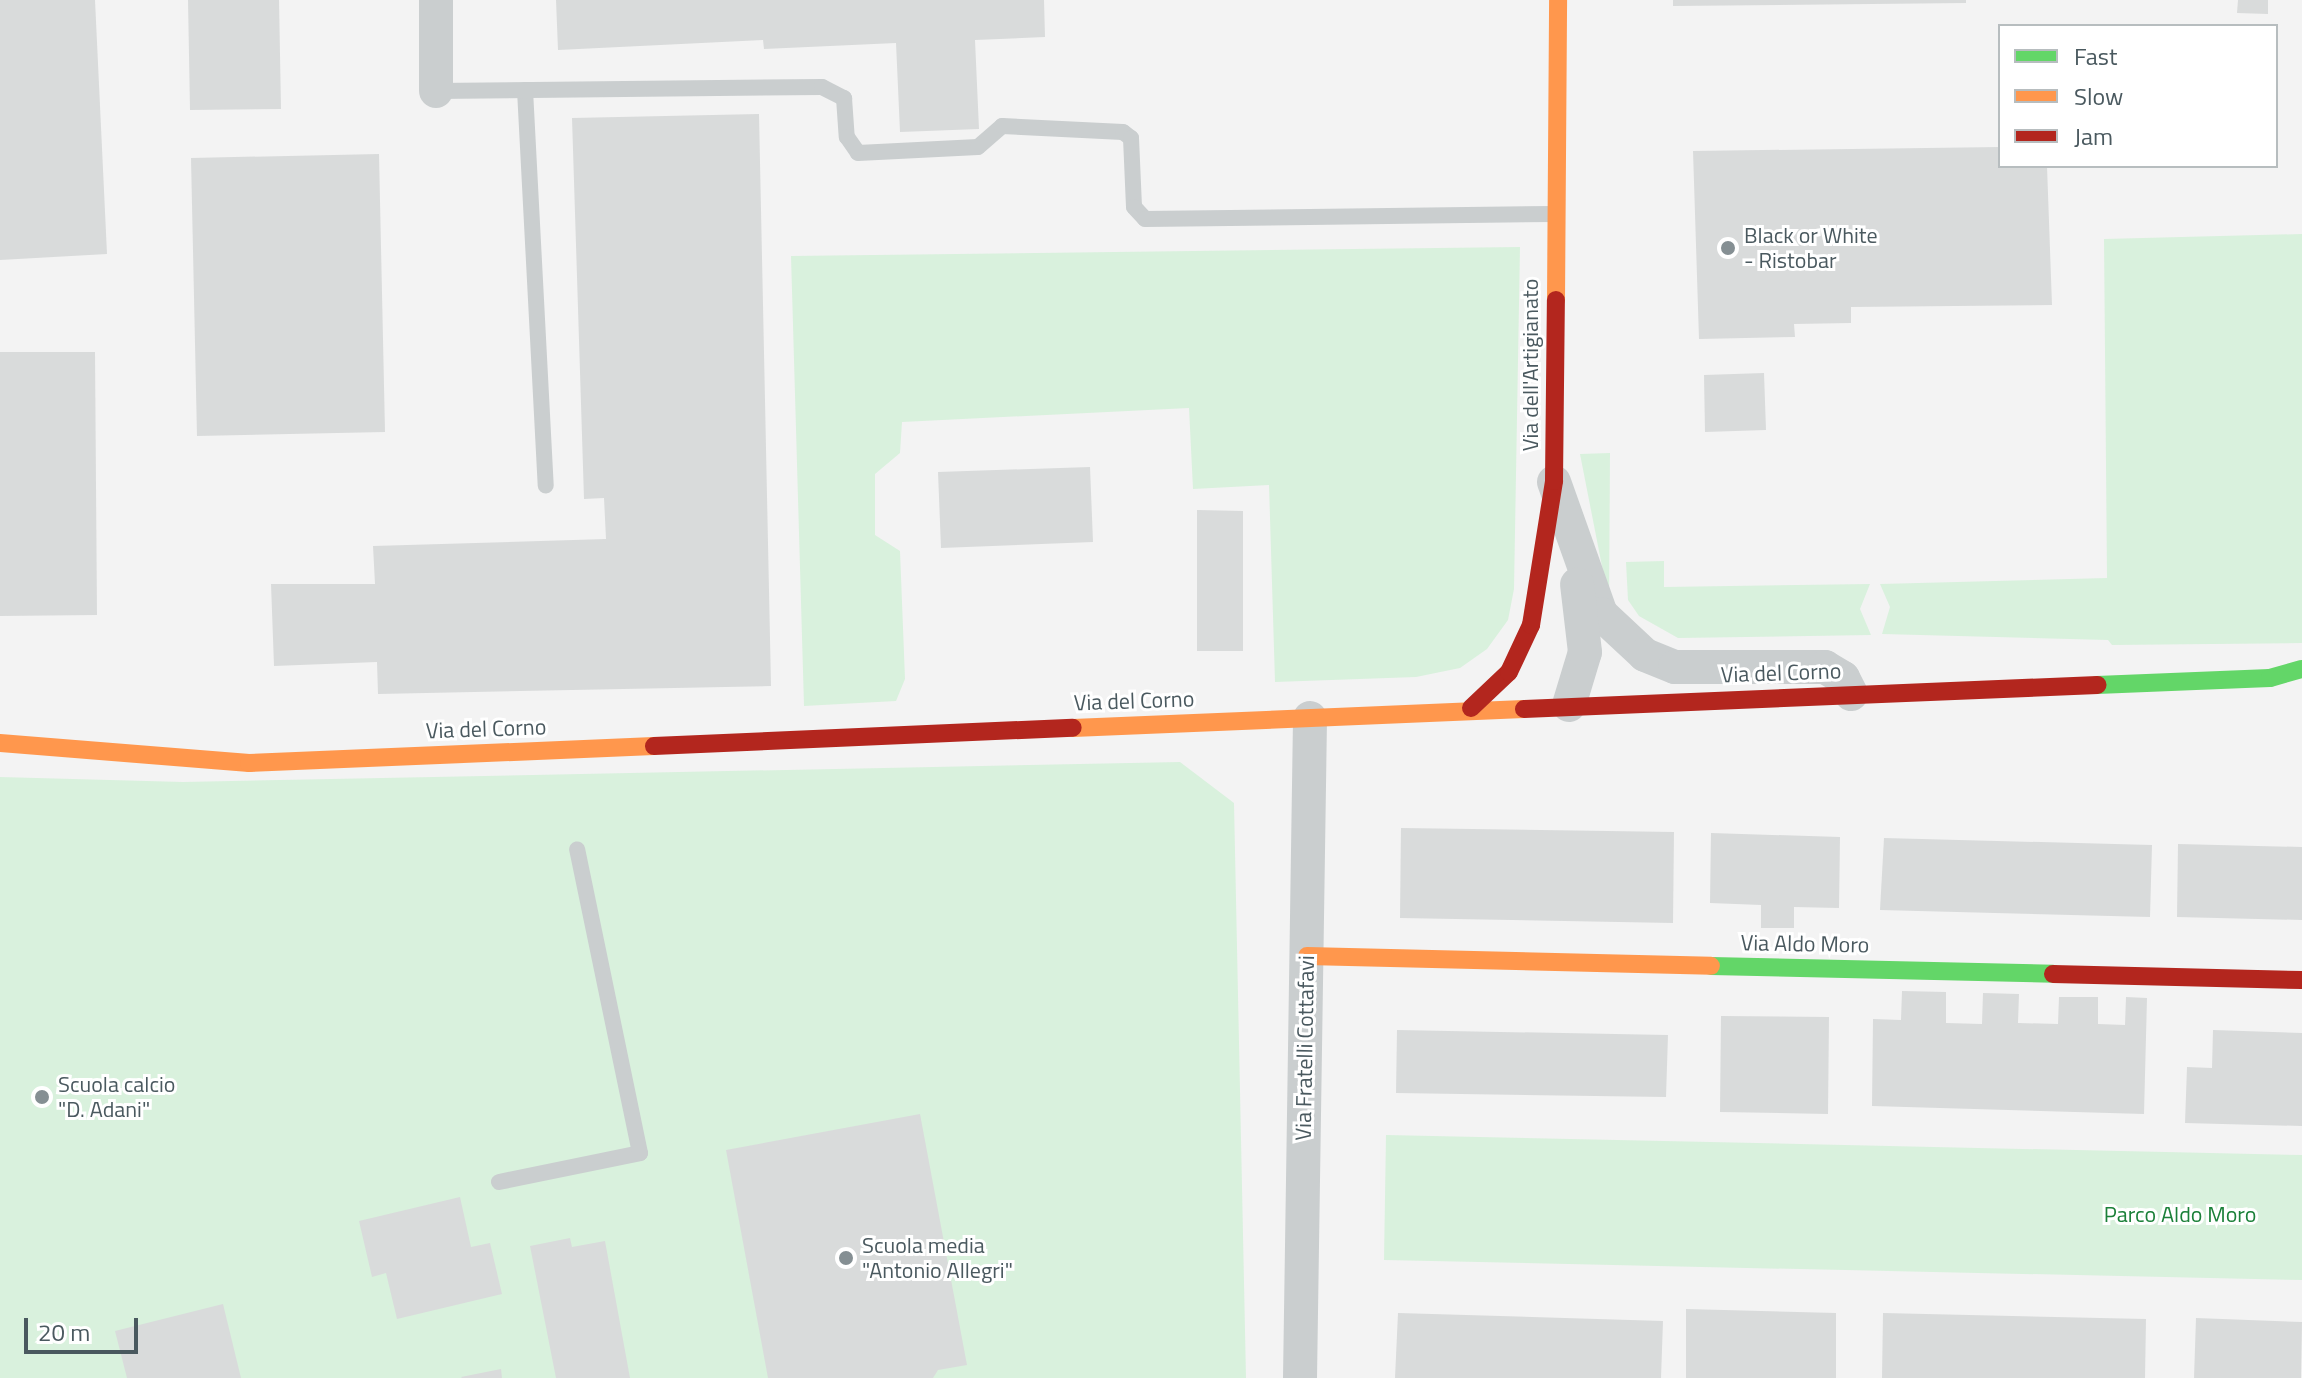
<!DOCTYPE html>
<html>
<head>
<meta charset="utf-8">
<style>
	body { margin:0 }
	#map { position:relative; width:2302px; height:1378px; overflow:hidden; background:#f3f3f3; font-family:"Titillium Web",sans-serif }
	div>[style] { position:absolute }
	.green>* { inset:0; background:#d9f1dd }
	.building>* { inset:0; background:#d9dbdb }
	.lane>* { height:16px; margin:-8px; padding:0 8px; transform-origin:8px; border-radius:8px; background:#cacecf }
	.street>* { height:34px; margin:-17px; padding:0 17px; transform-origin:17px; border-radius:17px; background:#cacecf }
	.fast>* { height:18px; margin:-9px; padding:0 9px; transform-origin:9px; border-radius:9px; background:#63d668 }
	.slow>* { height:18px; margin:-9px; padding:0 9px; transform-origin:9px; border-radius:9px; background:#ff974d }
	.jam>* { height:18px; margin:-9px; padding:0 9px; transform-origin:9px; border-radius:9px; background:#b3261e }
	.dots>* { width:22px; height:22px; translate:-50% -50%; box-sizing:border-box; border:4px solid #fff; border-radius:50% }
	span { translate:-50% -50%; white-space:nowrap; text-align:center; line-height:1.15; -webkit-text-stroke:6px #fff; paint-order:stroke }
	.poi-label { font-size:22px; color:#4a595f }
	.left { translate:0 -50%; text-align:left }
	.street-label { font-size:22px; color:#4a595f }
	.park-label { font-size:22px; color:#1b8039 }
	.legend { position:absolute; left:1998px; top:24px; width:280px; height:144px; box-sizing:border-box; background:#fff; border:2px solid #b7bdbf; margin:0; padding:10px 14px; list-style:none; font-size:24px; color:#4a595f }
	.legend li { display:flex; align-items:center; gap:16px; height:40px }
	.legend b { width:40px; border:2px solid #b7bdbf }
	.scale { position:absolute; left:24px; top:1318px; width:114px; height:36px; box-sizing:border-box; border:4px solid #4a595f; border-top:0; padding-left:10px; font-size:24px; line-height:28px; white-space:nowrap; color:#4a595f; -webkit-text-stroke:6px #fff; paint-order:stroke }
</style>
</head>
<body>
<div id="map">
	<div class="green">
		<i style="clip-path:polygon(2302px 234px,2302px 643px,2112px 645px,2108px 640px,1882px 634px,1890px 607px,1880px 584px,2107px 578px,2104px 239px)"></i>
		<i style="clip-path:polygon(1520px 247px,1514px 589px,1508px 620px,1487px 649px,1460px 668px,1416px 677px,1275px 682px,1269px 485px,1193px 489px,1189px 408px,902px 422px,900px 453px,875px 474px,875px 535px,900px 551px,905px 679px,896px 701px,804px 706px,791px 256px)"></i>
		<i style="clip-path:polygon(1610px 453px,1609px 602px,1580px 454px)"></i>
		<i style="clip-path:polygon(1664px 561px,1664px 587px,1870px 584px,1860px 609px,1871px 635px,1678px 638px,1639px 616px,1628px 600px,1626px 562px)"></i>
		<i style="clip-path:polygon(1180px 762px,1234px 803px,1246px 1378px,0 1378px,0 777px,183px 782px)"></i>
		<i style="clip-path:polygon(1386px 1135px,2302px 1155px,2302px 1280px,1384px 1260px)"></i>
	</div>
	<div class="building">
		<i style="clip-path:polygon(0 0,95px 0,107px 254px,0 260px)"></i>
		<i style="clip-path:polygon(188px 0,279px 0,281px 109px,190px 110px)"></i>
		<i style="clip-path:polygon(556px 0,1044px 0,1045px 37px,975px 40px,979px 129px,900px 132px,896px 43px,764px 49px,763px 40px,558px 50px)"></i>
		<i style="clip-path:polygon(1673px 0,1966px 0,1966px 3px,1673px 6px)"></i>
		<i style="clip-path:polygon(2238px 0,2268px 0,2268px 14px,2237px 13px)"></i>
		<i style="clip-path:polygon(759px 114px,771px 686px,378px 694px,377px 662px,274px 666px,271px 584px,375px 584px,373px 546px,606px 539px,604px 498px,584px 499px,572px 118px)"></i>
		<i style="clip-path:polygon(2000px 147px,2000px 166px,2047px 166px,2052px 305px,1851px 307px,1851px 323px,1794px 324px,1795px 337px,1699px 339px,1693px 151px)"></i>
		<i style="clip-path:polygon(379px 154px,385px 432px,197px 436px,191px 158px)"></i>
		<i style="clip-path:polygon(0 352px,95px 352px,97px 615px,0 616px)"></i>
		<i style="clip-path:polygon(1764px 373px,1766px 430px,1705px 432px,1704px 375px)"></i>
		<i style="clip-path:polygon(1090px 467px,1093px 542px,941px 548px,938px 472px)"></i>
		<i style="clip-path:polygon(1197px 510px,1243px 511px,1243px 651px,1197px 651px)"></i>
		<i style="clip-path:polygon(1401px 828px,1674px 832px,1673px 923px,1400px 918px)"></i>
		<i style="clip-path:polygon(1711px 833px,1840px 837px,1839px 908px,1794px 907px,1794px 928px,1761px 928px,1761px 905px,1710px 903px)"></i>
		<i style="clip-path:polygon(1884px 838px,2152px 845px,2150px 917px,1880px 910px)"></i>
		<i style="clip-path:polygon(2178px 844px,2302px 847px,2302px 920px,2177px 917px)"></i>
		<i style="clip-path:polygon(1902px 991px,1946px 992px,1946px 1023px,1982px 1024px,1983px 993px,2019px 994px,2018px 1023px,2058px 1024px,2059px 997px,2098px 997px,2098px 1024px,2125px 1025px,2126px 997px,2147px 998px,2144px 1114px,1872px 1106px,1873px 1019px,1901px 1020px)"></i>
		<i style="clip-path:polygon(1721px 1016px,1829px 1017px,1828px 1114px,1720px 1112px)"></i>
		<i style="clip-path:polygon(1397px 1030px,1668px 1035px,1666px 1097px,1396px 1093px)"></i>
		<i style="clip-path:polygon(2213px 1030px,2302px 1033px,2302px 1126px,2185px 1123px,2187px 1067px,2212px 1068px)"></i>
		<i style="clip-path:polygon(920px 1114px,967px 1365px,938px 1370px,933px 1378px,768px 1378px,726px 1150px)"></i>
		<i style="clip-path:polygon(460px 1197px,471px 1247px,490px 1243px,502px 1294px,397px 1319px,386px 1273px,372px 1277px,359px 1221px)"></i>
		<i style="clip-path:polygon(570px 1238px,572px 1247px,605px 1241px,630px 1378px,556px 1378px,530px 1246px)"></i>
		<i style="clip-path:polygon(223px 1304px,241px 1378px,127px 1378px,115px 1331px)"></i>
		<i style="clip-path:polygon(1686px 1309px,1836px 1313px,1836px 1378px,1686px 1378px)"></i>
		<i style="clip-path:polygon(1398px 1313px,1663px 1321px,1661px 1378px,1395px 1378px)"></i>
		<i style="clip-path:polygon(1883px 1313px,2146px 1319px,2145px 1378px,1882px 1378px)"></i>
		<i style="clip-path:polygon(2196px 1318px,2302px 1322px,2301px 1378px,2194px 1378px)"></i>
		<i style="clip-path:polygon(501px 1369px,502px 1378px,462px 1378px,461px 1377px)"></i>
	</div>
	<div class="lane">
		<i style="left:525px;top:90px;width:396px;rotate:87deg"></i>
		<i style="left:436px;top:91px;width:386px;rotate:-0.6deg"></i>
		<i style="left:822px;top:87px;width:25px;rotate:27deg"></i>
		<i style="left:844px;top:98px;width:39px;rotate:86deg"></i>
		<i style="left:847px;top:137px;width:19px;rotate:55deg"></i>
		<i style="left:858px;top:153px;width:120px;rotate:-2.9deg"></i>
		<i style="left:978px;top:147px;width:32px;rotate:-41deg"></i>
		<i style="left:1002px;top:126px;width:121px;rotate:2.8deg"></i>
		<i style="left:1123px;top:132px;width:10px;rotate:37deg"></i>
		<i style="left:1131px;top:138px;width:69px;rotate:87.5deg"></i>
		<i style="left:1134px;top:207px;width:16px;rotate:47deg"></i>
		<i style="left:1145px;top:219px;width:408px;rotate:-0.7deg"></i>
		<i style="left:499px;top:1182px;width:144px;rotate:-11.6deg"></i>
		<i style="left:640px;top:1153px;width:310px;rotate:-101.7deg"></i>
	</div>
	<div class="street">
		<i style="left:436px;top:0;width:91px;rotate:90deg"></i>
		<i style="left:1554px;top:482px;width:140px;rotate:70.4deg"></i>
		<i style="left:1601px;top:614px;width:60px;rotate:43deg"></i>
		<i style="left:1645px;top:655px;width:32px;rotate:22deg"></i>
		<i style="left:1675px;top:667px;width:150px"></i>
		<i style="left:1825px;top:667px;width:21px;rotate:31deg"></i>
		<i style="left:1843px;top:678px;width:18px;rotate:63deg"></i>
		<i style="left:1569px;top:705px;width:55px;rotate:-73.2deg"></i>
		<i style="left:1585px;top:652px;width:68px;rotate:-96.7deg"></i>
		<i style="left:1300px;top:1378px;width:660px;rotate:-89.13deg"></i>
	</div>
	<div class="fast">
		<i style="left:2097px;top:685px;width:173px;rotate:-2.3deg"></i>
		<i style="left:2270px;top:678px;width:33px;rotate:-16deg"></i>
		<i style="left:1711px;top:966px;width:342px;rotate:1.3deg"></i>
	</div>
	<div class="slow">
		<i style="left:1556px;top:300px;width:300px;rotate:-89.6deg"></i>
		<i style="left:1073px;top:728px;width:451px;rotate:-2.4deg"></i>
		<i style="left:0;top:743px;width:250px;rotate:4.6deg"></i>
		<i style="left:249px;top:763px;width:405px;rotate:-2.4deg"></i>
		<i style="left:1307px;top:956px;width:404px;rotate:1.4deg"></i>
	</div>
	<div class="jam">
		<i style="left:1471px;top:708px;width:52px;rotate:-43.5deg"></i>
		<i style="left:1509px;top:672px;width:52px;rotate:-64.9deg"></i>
		<i style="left:1531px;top:625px;width:146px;rotate:-80.9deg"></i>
		<i style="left:1554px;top:481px;width:181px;rotate:-89.4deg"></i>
		<i style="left:1524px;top:709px;width:574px;rotate:-2.4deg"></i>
		<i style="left:654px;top:746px;width:419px;rotate:-2.5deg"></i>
		<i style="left:2053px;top:974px;width:249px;rotate:1.4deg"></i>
	</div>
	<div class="dots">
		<i style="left:1728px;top:248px;background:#858f93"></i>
		<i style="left:42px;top:1097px;background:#858f93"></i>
		<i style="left:846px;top:1258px;background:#858f93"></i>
	</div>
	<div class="poi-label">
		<span class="left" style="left:1744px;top:248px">Black or White<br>- Ristobar</span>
		<span class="left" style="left:58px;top:1097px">Scuola calcio<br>"D. Adani"</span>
		<span class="left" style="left:862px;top:1258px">Scuola media<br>"Antonio Allegri"</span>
	</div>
	<div class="street-label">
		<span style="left:1531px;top:365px;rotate:-90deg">Via dell'Artigianato</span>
		<span style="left:1781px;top:673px;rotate:-2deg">Via del Corno</span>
		<span style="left:1134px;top:701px;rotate:-2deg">Via del Corno</span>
		<span style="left:486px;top:729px;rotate:-2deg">Via del Corno</span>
		<span style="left:1805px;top:944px;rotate:1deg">Via Aldo Moro</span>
		<span style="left:1305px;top:1048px;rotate:-89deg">Via Fratelli Cottafavi</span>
	</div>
	<div class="park-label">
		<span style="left:2180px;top:1215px">Parco Aldo Moro</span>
	</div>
	<ul class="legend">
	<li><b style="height:10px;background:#63d668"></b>Fast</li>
	<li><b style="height:10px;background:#ff974d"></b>Slow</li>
	<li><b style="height:10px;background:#b3261e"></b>Jam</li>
	</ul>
	<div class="scale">20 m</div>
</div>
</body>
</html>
